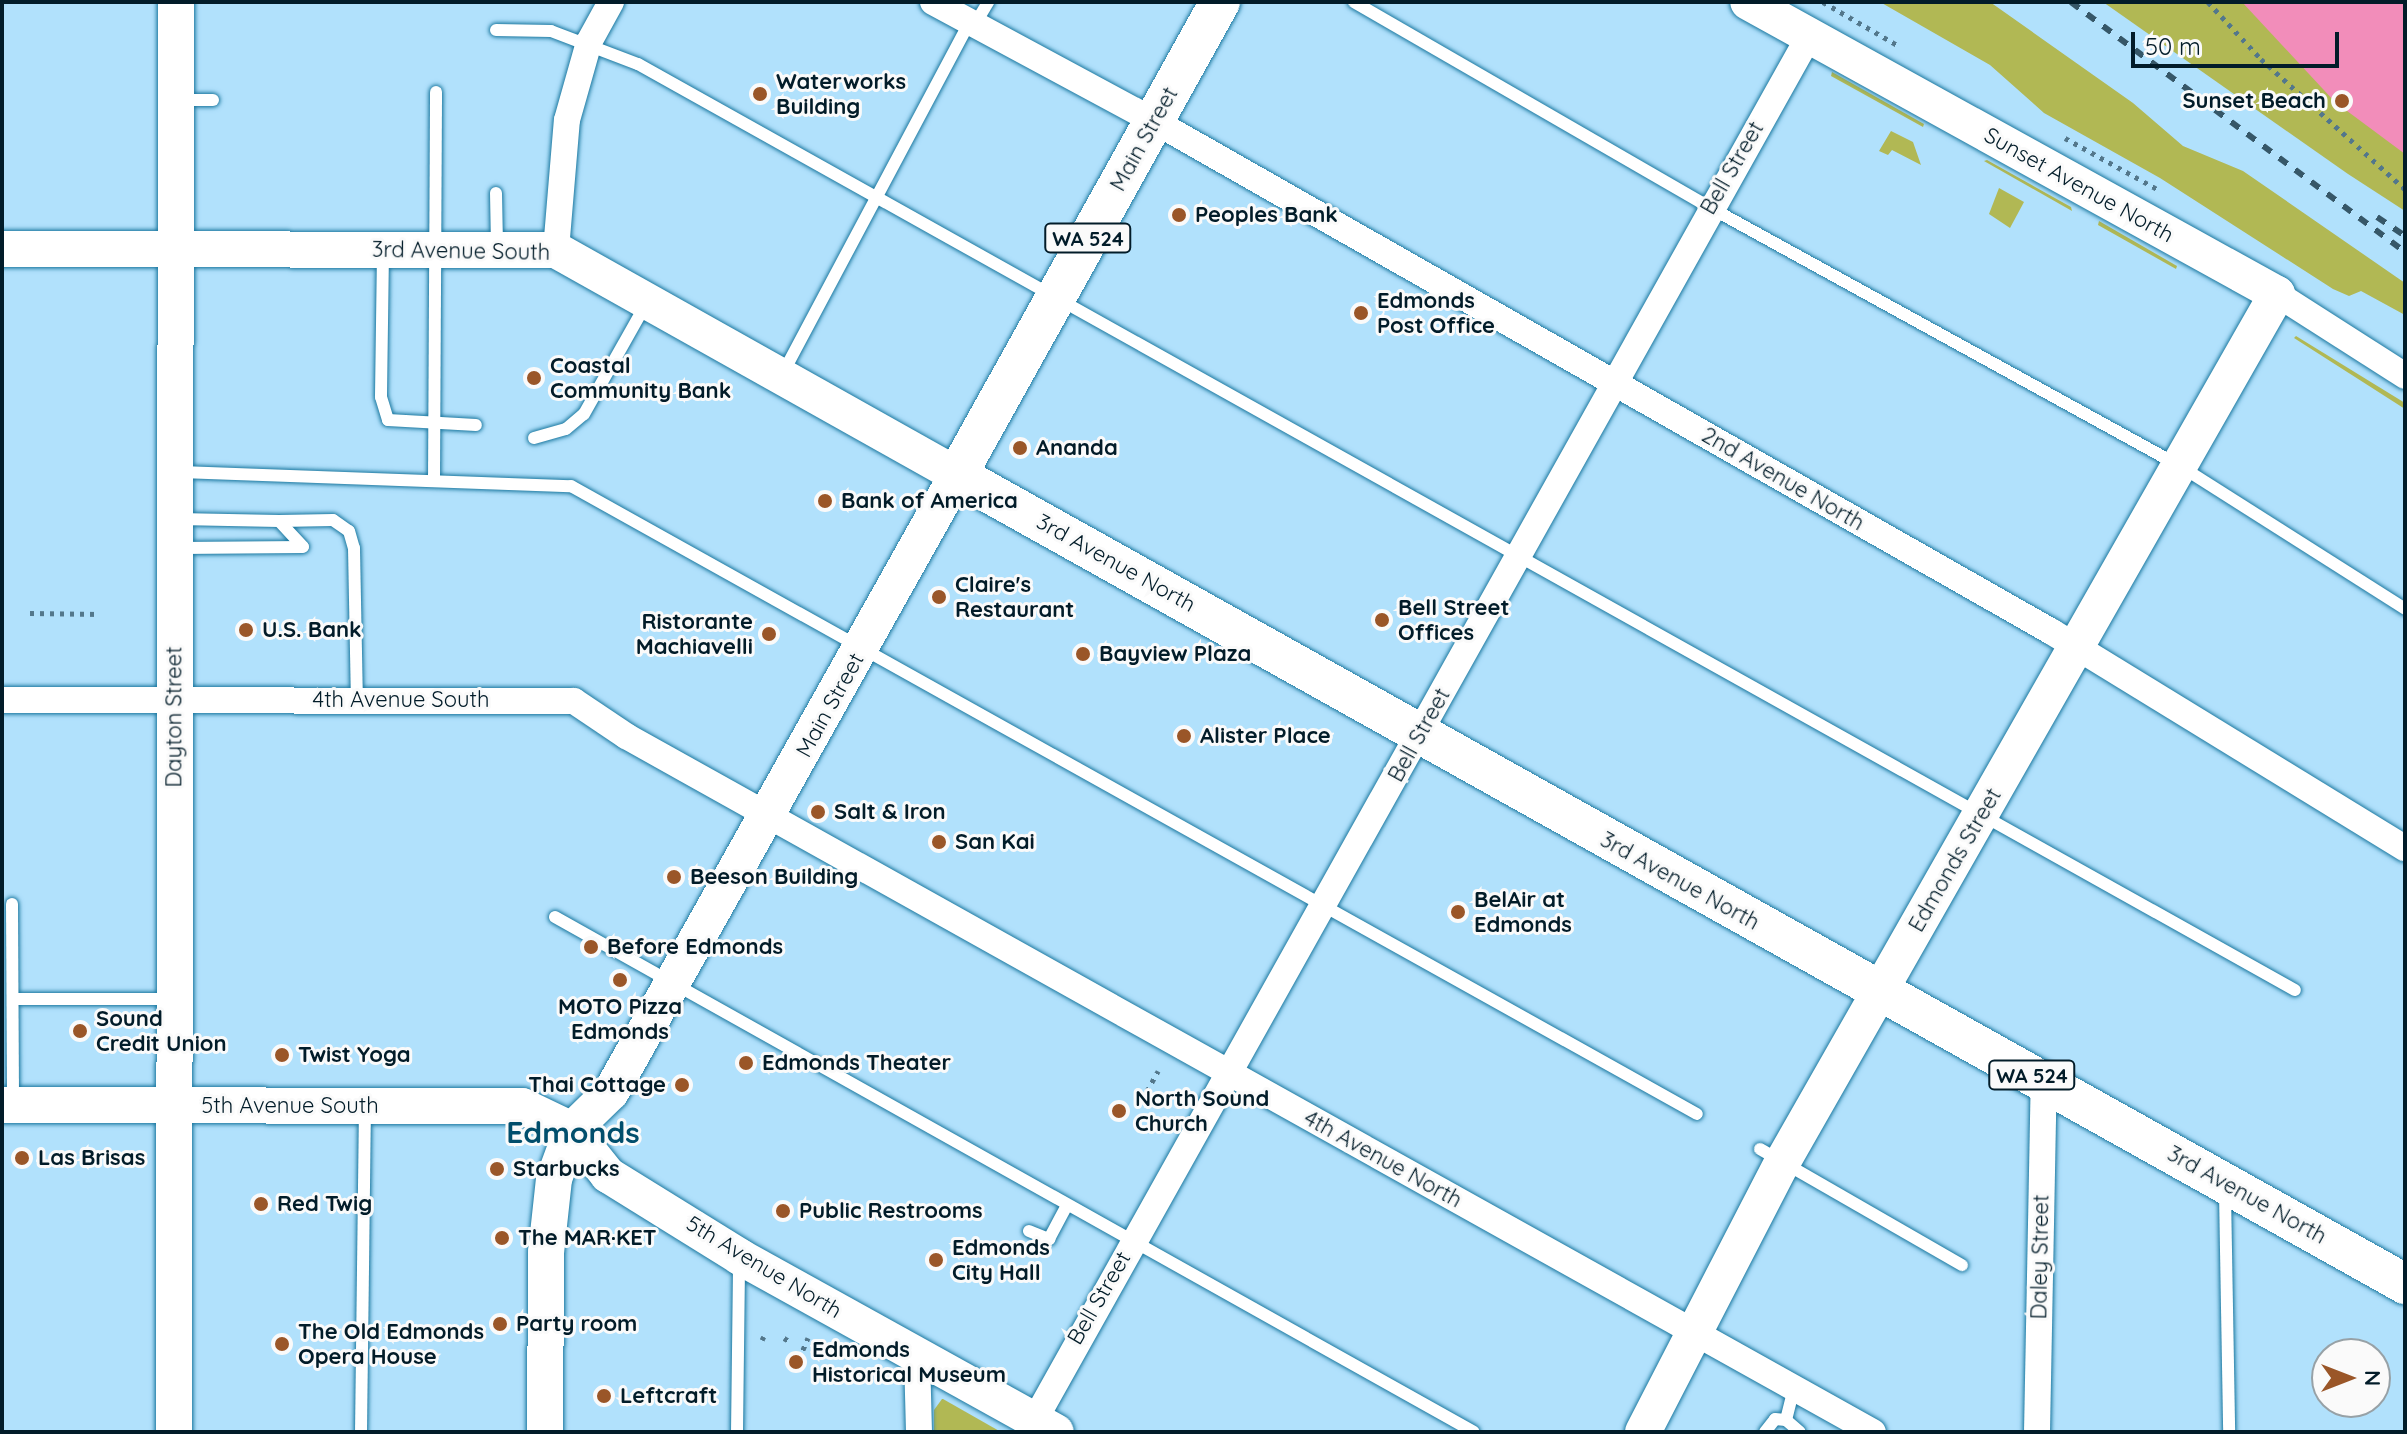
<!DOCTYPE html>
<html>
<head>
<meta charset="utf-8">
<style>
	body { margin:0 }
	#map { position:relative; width:2407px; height:1434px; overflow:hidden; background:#b1e1fc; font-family:Quicksand,sans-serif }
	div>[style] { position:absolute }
	.green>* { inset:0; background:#b1b854 }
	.water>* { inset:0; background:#f28dba }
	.path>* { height:5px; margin-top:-2.5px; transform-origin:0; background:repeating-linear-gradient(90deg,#53778b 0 4px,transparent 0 10px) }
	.roads { filter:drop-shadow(0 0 2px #1b78a0) drop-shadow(0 0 2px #1b78a0) }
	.lane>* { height:12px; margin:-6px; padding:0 6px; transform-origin:6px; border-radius:6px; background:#fff }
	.street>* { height:26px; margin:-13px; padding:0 13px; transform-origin:13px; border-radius:13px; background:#fff }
	.secondary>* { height:36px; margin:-18px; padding:0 18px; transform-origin:18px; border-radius:18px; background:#fff }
	.primary>* { height:40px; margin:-20px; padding:0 20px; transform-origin:20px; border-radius:20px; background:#fff }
	.rail>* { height:6px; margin-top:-3px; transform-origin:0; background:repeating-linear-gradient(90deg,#365768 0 10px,transparent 0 20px) }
	.dots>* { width:22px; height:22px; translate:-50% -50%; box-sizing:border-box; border:4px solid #fafafa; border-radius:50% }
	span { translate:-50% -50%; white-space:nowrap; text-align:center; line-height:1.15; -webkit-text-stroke:6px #fafafa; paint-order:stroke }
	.shield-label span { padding:2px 6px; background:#fafafa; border:2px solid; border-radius:6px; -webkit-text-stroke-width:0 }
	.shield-label { font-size:20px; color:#021c29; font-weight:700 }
	.poi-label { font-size:22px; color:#021c29; font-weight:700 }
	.left { translate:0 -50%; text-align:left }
	.right { translate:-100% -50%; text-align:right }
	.street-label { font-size:22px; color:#021c29 }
	.district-label { font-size:30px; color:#014e6c; font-weight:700 }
	.frame { position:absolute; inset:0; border:4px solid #021c29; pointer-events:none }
	.north { position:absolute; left:2311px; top:1338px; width:80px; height:80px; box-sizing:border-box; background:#fafafa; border:2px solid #97a1a6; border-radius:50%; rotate:90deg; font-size:22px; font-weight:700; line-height:32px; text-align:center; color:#021c29 }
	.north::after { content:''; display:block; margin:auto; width:28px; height:36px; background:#9a5628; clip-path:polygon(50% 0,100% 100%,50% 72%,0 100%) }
	.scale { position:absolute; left:2131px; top:32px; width:208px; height:36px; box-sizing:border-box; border:4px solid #021c29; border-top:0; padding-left:10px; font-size:24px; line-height:28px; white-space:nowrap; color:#021c29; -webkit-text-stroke:6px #fafafa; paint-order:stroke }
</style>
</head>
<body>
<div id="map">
	<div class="green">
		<i style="clip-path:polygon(1880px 2px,1990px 2px,2133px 103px,2183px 146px,2243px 171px,2405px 283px,2405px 315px,2361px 291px,2349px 296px,2333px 289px,2160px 178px,2044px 113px,1990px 65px)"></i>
		<i style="clip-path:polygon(2103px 2px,2405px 2px,2405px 211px,2348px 174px)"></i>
		<i style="clip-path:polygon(1832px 72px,1924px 124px,1923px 127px,1831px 76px)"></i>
		<i style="clip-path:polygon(1891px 131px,1913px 142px,1921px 165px,1892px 150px,1888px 155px,1879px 151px)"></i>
		<i style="clip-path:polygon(1987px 160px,2071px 207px,2072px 211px,1984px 161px)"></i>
		<i style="clip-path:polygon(1999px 188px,2024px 202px,2010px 228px,1989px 214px)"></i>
		<i style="clip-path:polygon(2099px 221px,2177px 266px,2176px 269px,2098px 225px)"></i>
		<i style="clip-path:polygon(2296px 336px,2405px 403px,2405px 409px,2294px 338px)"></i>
		<i style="clip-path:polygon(942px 1399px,943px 1399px,1001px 1432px,934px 1432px,934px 1410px)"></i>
	</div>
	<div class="water">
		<i style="clip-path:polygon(2242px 2px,2405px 2px,2405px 154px,2335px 102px)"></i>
	</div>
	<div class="path">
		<i style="left:1823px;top:2px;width:88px;rotate:30.1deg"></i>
		<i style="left:2208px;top:2px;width:78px;rotate:47.1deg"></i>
		<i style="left:2261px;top:59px;width:194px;rotate:42.1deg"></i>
		<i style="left:2065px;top:138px;width:105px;rotate:29deg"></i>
		<i style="left:30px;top:613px;width:70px;rotate:0.8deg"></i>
		<i style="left:1147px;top:1091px;width:23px;rotate:-61deg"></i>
		<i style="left:784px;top:1338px;width:6px;rotate:31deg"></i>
		<i style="left:762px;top:1340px;width:4px;rotate:-63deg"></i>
		<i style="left:799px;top:1359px;width:23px;rotate:-67deg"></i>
	</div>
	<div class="roads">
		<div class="lane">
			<i style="left:1354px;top:2px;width:410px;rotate:30deg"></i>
			<i style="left:1709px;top:207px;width:538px;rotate:28.81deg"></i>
			<i style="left:2180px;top:466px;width:267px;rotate:32.4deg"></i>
			<i style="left:975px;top:24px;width:26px;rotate:-59deg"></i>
			<i style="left:496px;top:30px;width:55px;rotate:1deg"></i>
			<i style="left:551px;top:31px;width:93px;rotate:20.8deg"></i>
			<i style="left:638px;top:64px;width:1898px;rotate:29.2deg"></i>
			<i style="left:180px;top:100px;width:33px"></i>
			<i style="left:496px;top:193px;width:54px;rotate:88.9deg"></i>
			<i style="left:383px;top:252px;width:145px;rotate:90.8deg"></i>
			<i style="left:381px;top:397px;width:24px;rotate:73deg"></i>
			<i style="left:388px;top:420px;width:88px;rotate:3.3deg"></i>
			<i style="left:783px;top:373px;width:398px;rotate:-62deg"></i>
			<i style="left:534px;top:438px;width:33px;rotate:-16deg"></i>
			<i style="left:566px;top:429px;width:23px;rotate:-40deg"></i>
			<i style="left:584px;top:414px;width:126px;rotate:-60.6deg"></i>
			<i style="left:180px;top:472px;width:391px;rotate:2.1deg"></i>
			<i style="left:571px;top:486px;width:1289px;rotate:29.15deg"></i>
			<i style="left:434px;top:481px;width:389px;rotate:-89.7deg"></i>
			<i style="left:178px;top:519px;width:101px;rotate:1.1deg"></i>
			<i style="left:279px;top:521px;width:35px;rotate:47deg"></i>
			<i style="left:279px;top:521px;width:54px;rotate:-1.1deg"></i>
			<i style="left:333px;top:520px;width:19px;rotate:35deg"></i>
			<i style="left:349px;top:531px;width:18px;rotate:74deg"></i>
			<i style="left:354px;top:548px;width:152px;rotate:88.9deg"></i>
			<i style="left:179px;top:548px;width:124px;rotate:-0.5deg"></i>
			<i style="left:12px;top:904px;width:198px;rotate:89.7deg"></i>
			<i style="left:555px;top:917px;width:1053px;rotate:29.27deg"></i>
			<i style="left:13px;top:999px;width:158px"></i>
			<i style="left:1760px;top:1149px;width:233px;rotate:29.9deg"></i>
			<i style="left:2225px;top:1193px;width:239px;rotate:89deg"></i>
			<i style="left:1029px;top:1231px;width:22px;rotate:22deg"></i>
			<i style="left:1049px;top:1239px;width:36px;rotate:-62deg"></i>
			<i style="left:1786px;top:1420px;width:34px;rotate:-76deg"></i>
			<i style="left:361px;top:1432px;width:323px;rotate:-89.3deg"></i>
			<i style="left:737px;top:1432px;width:169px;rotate:-89.3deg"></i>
			<i style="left:1765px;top:1432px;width:16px;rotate:-52deg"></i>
			<i style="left:1775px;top:1419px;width:11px;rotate:5deg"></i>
			<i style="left:1786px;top:1420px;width:18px;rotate:41deg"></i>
		</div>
		<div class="street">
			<i style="left:933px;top:2px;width:251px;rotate:28.3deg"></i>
			<i style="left:1154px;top:121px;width:1033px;rotate:29.64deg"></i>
			<i style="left:2052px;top:632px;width:414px;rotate:31.5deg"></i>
			<i style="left:556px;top:250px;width:130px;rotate:-85.2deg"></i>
			<i style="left:567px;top:120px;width:81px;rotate:-74.2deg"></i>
			<i style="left:589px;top:42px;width:46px;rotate:-61.2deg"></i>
			<i style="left:2277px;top:294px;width:152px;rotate:32.6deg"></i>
			<i style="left:2px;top:700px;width:572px;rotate:0.1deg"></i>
			<i style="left:574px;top:701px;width:63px;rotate:33.9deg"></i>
			<i style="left:626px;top:736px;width:1428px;rotate:29.17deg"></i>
			<i style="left:917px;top:1356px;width:76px;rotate:88.5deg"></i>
			<i style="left:1028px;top:1432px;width:1600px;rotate:-60.77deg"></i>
			<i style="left:2037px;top:1432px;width:350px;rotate:-88.9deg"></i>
		</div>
		<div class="secondary">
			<i style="left:2px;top:249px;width:554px;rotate:0.1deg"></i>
			<i style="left:556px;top:250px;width:460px;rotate:29.3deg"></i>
			<i style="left:957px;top:475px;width:707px;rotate:119.28deg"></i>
			<i style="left:611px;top:1092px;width:54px;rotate:135.7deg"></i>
			<i style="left:572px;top:1130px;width:52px;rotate:110.2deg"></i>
			<i style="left:554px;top:1179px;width:74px;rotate:96.2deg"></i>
			<i style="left:546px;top:1253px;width:179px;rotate:90.3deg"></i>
			<i style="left:2px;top:1105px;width:520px;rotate:0.11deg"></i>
			<i style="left:522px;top:1106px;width:55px;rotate:25.6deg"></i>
			<i style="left:572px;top:1130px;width:58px;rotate:51.3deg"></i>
			<i style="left:608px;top:1175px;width:155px;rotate:31.8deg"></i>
			<i style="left:740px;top:1257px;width:361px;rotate:29deg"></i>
			<i style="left:174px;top:1432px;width:1430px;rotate:-89.92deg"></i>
			<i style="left:1643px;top:1432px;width:305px;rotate:-62.7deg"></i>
			<i style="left:1783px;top:1161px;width:998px;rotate:-60.33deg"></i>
			<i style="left:2277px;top:294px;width:604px;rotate:-151.1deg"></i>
		</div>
		<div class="primary">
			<i style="left:1220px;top:2px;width:541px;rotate:119.08deg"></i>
			<i style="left:957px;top:475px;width:1659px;rotate:29.19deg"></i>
		</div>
	</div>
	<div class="rail">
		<i style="left:2071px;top:2px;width:417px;rotate:36.8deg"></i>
		<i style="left:2377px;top:217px;width:34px;rotate:34deg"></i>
	</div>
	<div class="dots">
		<i style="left:760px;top:94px;background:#9a5628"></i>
		<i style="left:2342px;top:101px;background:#9a5628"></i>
		<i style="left:1179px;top:215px;background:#9a5628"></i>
		<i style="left:1361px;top:313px;background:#9a5628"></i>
		<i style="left:534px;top:378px;background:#9a5628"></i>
		<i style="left:1020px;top:448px;background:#9a5628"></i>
		<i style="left:825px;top:501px;background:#9a5628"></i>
		<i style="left:939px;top:597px;background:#9a5628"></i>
		<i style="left:1382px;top:620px;background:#9a5628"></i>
		<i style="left:246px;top:630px;background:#9a5628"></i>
		<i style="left:769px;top:634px;background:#9a5628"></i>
		<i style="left:1083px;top:654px;background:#9a5628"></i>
		<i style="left:1184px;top:736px;background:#9a5628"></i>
		<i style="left:818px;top:812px;background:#9a5628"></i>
		<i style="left:939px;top:842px;background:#9a5628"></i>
		<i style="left:674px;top:877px;background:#9a5628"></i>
		<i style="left:1458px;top:912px;background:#9a5628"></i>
		<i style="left:591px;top:947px;background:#9a5628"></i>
		<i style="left:620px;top:980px;background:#9a5628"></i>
		<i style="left:80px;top:1031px;background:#9a5628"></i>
		<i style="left:282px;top:1055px;background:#9a5628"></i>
		<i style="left:746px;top:1063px;background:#9a5628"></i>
		<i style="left:682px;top:1085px;background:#9a5628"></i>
		<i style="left:1119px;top:1111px;background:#9a5628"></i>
		<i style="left:22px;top:1158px;background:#9a5628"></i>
		<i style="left:497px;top:1169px;background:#9a5628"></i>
		<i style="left:261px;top:1204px;background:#9a5628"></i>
		<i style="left:783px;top:1211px;background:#9a5628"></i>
		<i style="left:502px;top:1238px;background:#9a5628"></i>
		<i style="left:936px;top:1260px;background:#9a5628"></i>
		<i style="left:500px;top:1324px;background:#9a5628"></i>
		<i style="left:282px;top:1344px;background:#9a5628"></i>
		<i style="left:796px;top:1362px;background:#9a5628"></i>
		<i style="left:604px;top:1396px;background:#9a5628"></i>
	</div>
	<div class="shield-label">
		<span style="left:1088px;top:238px">WA 524</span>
		<span style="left:2032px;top:1075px">WA 524</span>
	</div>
	<div class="poi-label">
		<span class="left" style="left:776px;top:94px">Waterworks<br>Building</span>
		<span class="right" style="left:2326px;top:101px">Sunset Beach</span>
		<span class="left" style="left:1195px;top:215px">Peoples Bank</span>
		<span class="left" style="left:1377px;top:313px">Edmonds<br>Post Office</span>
		<span class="left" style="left:550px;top:378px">Coastal<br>Community Bank</span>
		<span class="left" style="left:1036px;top:448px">Ananda</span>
		<span class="left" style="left:841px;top:501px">Bank of America</span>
		<span class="left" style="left:955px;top:597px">Claire's<br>Restaurant</span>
		<span class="left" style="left:1398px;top:620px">Bell Street<br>Offices</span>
		<span class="right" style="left:753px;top:634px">Ristorante<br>Machiavelli</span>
		<span class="left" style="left:262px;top:630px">U.S. Bank</span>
		<span class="left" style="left:1099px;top:654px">Bayview Plaza</span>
		<span class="left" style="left:1200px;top:736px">Alister Place</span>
		<span class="left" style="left:834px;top:812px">Salt &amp; Iron</span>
		<span class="left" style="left:955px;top:842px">San Kai</span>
		<span class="left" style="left:690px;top:877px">Beeson Building</span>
		<span class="left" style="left:1474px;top:912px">BelAir at<br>Edmonds</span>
		<span class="left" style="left:607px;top:947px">Before Edmonds</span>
		<span style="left:620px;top:1019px">MOTO Pizza<br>Edmonds</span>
		<span class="left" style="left:96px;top:1031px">Sound<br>Credit Union</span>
		<span class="left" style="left:298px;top:1055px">Twist Yoga</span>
		<span class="left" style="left:762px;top:1063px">Edmonds Theater</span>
		<span class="right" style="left:666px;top:1085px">Thai Cottage</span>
		<span class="left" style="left:1135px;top:1111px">North Sound<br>Church</span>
		<span class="left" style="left:38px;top:1158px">Las Brisas</span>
		<span class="left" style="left:513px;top:1169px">Starbucks</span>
		<span class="left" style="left:277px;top:1204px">Red Twig</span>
		<span class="left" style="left:799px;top:1211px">Public Restrooms</span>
		<span class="left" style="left:518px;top:1238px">The MAR·KET</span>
		<span class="left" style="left:952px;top:1260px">Edmonds<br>City Hall</span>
		<span class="left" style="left:516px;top:1324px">Party room</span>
		<span class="left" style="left:298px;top:1344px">The Old Edmonds<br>Opera House</span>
		<span class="left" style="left:812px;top:1362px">Edmonds<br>Historical Museum</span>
		<span class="left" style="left:620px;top:1396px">Leftcraft</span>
	</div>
	<div class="street-label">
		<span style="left:1144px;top:139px;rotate:-61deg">Main Street</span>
		<span style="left:1732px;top:168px;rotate:-60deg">Bell Street</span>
		<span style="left:2079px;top:185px;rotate:29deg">Sunset Avenue North</span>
		<span style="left:461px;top:251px;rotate:1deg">3rd Avenue South</span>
		<span style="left:1783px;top:479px;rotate:30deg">2nd Avenue North</span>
		<span style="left:1116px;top:563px;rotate:29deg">3rd Avenue North</span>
		<span style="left:401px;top:700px">4th Avenue South</span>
		<span style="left:830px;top:705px;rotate:-61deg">Main Street</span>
		<span style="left:174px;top:717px;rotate:-90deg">Dayton Street</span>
		<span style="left:1419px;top:735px;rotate:-61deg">Bell Street</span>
		<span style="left:1955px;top:860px;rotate:-60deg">Edmonds Street</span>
		<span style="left:1680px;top:881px;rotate:29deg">3rd Avenue North</span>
		<span style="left:290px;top:1106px">5th Avenue South</span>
		<span style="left:1383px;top:1159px;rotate:29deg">4th Avenue North</span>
		<span style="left:2247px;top:1195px;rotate:29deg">3rd Avenue North</span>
		<span style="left:2040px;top:1257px;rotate:-89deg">Daley Street</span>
		<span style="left:764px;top:1267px;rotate:31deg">5th Avenue North</span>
		<span style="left:1099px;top:1298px;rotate:-60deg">Bell Street</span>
	</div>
	<div class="district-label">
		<span style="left:573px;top:1132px">Edmonds</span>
	</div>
	<div class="frame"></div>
	<div class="north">N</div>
	<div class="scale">50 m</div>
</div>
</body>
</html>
